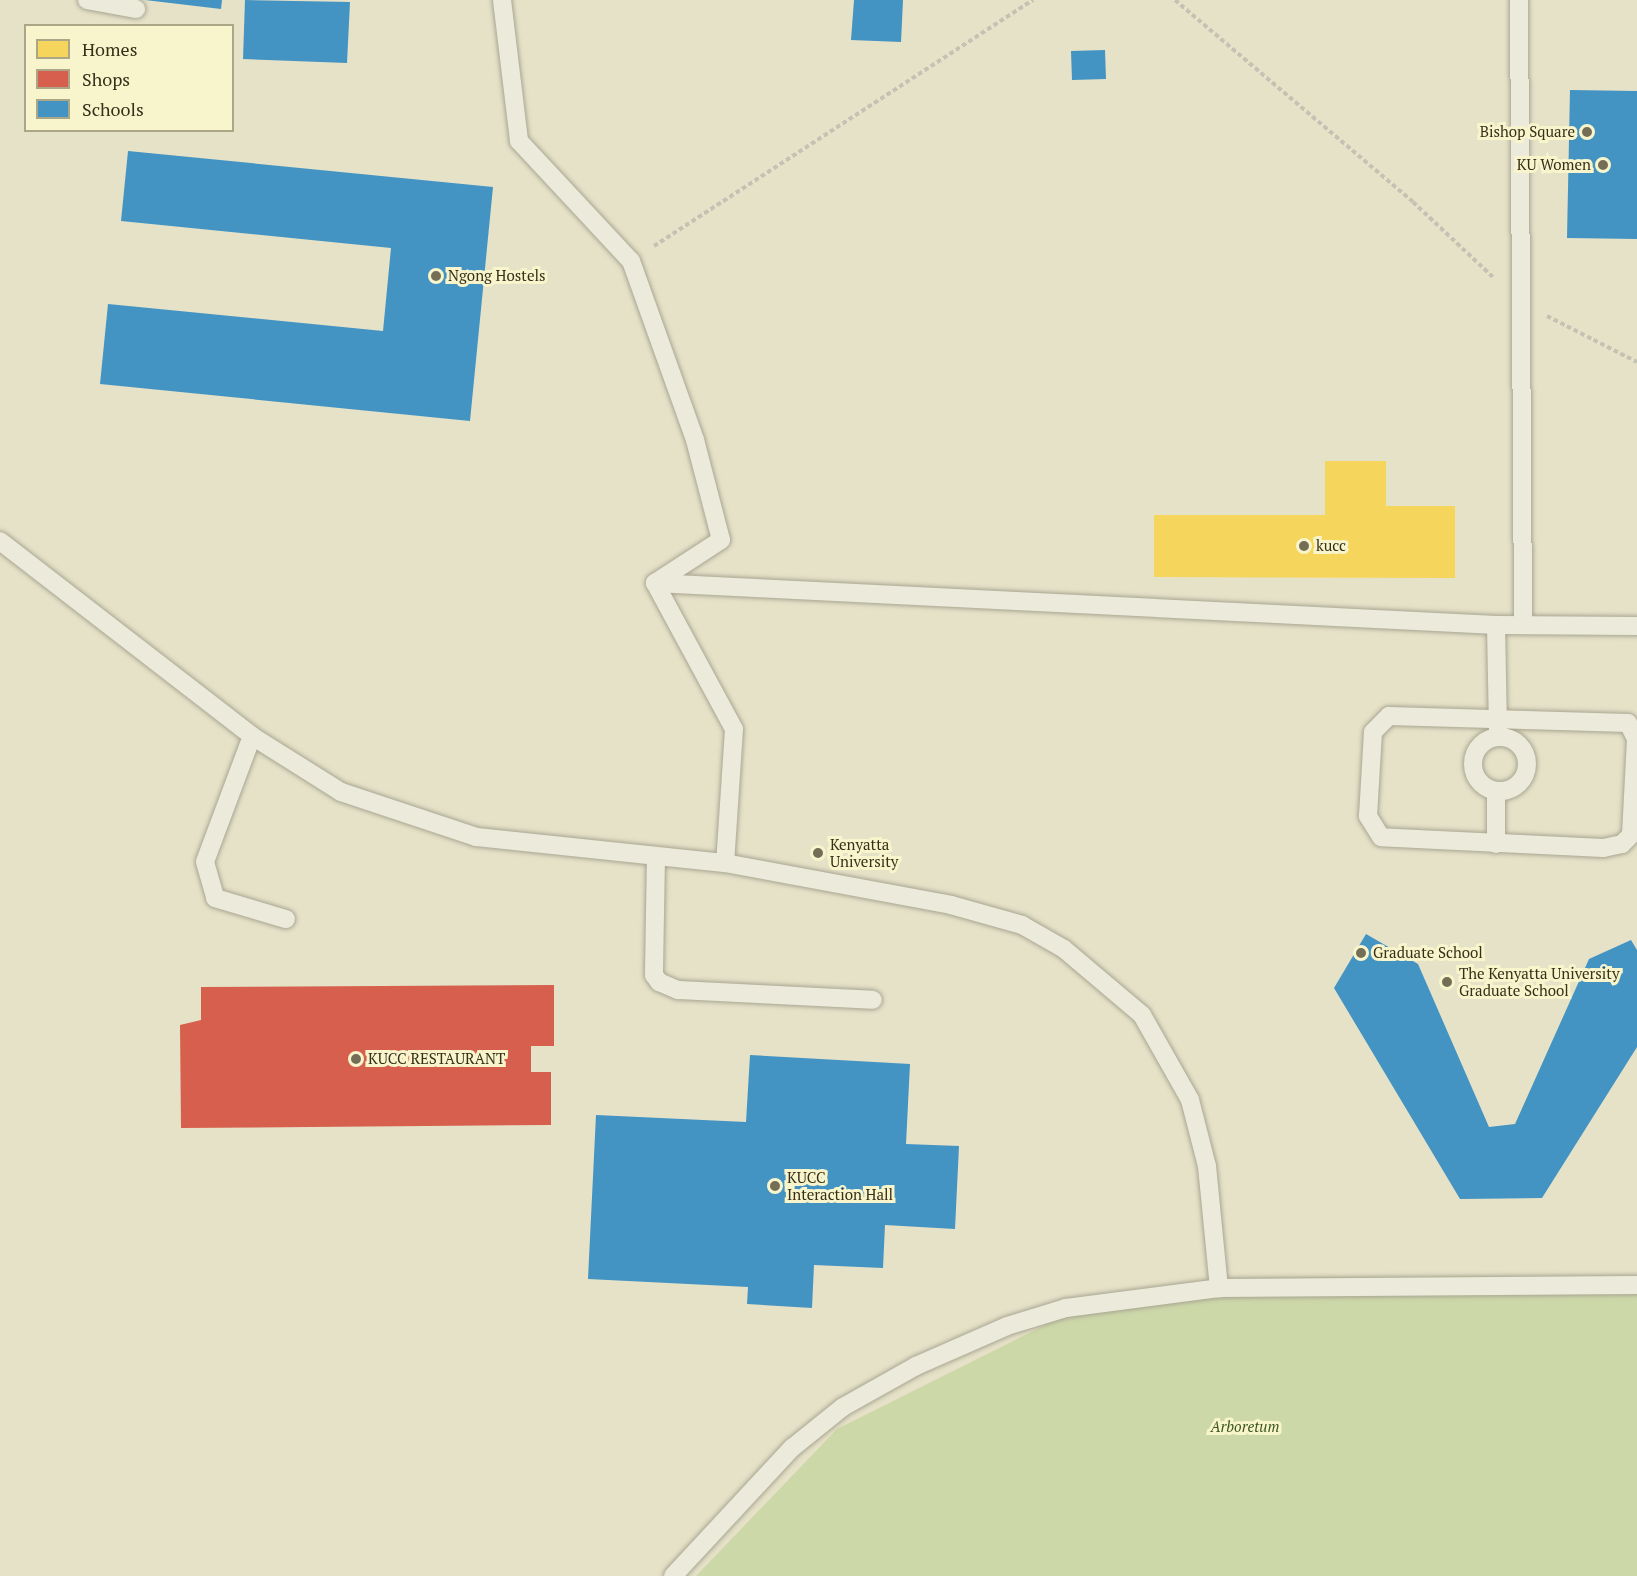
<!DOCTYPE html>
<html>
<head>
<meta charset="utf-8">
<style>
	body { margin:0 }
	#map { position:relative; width:1637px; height:1576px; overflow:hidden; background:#e5e2c8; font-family:"PT Serif",serif }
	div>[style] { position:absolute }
	.green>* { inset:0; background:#cdd8a9 }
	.homes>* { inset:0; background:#f6d55c }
	.shops>* { inset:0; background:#d6604d }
	.schools>* { inset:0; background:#4393c3 }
	.path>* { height:4px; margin-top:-2px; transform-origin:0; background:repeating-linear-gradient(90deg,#c4c2b2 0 4.5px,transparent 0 7.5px) }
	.roads { filter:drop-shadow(0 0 2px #a9a692) drop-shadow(0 0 2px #a9a692) }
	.service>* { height:18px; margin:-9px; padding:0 9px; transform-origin:9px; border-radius:9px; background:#eceadb }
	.service>.ring { margin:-9px; padding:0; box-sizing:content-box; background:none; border:18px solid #eceadb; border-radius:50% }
	.dots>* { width:16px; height:16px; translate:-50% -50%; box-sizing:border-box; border:3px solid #f8f5cc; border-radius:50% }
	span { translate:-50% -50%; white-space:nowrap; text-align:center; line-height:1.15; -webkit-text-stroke:6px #f8f5cc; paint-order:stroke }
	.poi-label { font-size:15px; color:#382f1a }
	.right { translate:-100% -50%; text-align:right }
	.left { translate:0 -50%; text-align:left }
	.park-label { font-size:15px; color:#3c561f; font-style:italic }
	.legend { position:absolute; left:24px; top:24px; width:210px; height:108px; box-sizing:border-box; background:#f8f5cc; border:2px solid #aba685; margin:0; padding:8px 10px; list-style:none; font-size:18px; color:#382f1a }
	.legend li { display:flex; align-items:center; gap:12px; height:30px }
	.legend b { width:30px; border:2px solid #aba685 }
</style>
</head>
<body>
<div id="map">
	<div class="green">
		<i style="clip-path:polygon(1637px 1276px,1637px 1576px,696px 1576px,837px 1429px,1055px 1320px,1227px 1278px)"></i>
	</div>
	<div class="homes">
		<i style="clip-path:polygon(1325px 461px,1386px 461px,1386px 506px,1455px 506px,1455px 578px,1154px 577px,1154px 515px,1325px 515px)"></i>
	</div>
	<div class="shops">
		<i style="clip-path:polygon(554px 985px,554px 1046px,531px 1046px,531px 1072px,551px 1072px,551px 1125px,181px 1128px,180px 1025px,201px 1020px,201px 987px)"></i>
	</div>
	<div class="schools">
		<i style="clip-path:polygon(145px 0,222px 0,221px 9px)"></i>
		<i style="clip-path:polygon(245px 0,350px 2px,347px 63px,243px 59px)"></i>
		<i style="clip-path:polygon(854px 0,903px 0,901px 42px,851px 40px)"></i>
		<i style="clip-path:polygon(1105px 50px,1106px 79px,1072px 80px,1071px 51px)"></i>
		<i style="clip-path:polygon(1570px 90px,1637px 91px,1637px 239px,1567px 238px)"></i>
		<i style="clip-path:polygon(128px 151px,493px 187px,470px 421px,100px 384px,108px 304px,383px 331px,391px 248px,121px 221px)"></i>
		<i style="clip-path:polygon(1366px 934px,1418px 964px,1489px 1127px,1515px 1124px,1589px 959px,1631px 940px,1637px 950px,1637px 1047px,1542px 1198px,1460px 1199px,1334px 988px)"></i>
		<i style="clip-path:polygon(750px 1055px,910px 1064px,906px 1144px,959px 1146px,955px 1229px,885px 1225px,883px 1268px,814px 1265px,812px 1308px,747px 1304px,748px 1287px,588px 1279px,596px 1115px,746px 1122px)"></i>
	</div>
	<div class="path">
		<i style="left:1175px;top:0;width:312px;rotate:40.3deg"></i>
		<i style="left:1413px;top:202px;width:110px;rotate:43.2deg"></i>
		<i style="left:654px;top:246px;width:452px;rotate:-33deg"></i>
		<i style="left:1547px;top:316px;width:101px;rotate:27.1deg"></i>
	</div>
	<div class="roads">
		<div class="service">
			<i style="left:87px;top:0;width:50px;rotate:10.4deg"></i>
			<i style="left:502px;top:0;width:142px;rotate:83.1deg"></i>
			<i style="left:519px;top:141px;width:164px;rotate:47deg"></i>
			<i style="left:631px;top:261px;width:190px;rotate:70.3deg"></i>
			<i style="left:695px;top:440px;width:103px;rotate:75.4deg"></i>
			<i style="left:721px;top:540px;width:79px;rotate:146.9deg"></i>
			<i style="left:1519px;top:0;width:625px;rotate:89.63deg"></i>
			<i style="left:0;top:541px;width:319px;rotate:37.7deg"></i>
			<i style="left:252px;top:736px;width:105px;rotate:32.2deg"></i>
			<i style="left:341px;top:792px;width:142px;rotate:18.4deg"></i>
			<i style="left:476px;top:837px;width:250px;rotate:6deg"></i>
			<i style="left:725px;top:863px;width:230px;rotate:10.5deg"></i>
			<i style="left:951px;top:905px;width:74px;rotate:15.7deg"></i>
			<i style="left:1022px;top:925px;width:48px;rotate:29.7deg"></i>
			<i style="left:1064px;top:949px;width:102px;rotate:40.2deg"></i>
			<i style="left:1142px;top:1015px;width:98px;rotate:60.5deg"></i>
			<i style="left:1190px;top:1100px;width:68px;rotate:75.6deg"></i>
			<i style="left:1207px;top:1166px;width:123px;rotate:84.4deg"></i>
			<i style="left:655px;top:583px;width:842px;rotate:2.86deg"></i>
			<i style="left:1496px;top:625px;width:141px;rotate:0.4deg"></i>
			<i style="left:655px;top:583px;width:166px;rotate:61.6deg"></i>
			<i style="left:734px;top:729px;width:134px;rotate:93.8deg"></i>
			<i style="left:1496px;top:625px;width:106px;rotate:88.9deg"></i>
			<i style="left:1389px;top:716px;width:239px;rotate:1.7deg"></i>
			<i style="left:1628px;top:723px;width:18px;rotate:63deg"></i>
			<i style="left:1636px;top:739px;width:96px;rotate:93deg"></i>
			<i style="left:1631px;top:835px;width:13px;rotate:135deg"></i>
			<i style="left:1622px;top:844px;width:19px;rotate:168deg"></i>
			<i style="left:1603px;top:848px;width:222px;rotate:-177.2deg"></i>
			<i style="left:1381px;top:837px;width:25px;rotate:-122deg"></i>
			<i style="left:1368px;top:816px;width:84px;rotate:-86.6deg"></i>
			<i style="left:1373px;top:732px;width:23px;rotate:-45deg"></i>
			<i style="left:252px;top:736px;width:134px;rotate:110.5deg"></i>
			<i style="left:205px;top:862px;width:37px;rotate:74deg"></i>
			<i style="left:215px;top:898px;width:74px;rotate:16.5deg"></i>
			<i class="ring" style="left:1473px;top:737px;width:36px;height:36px"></i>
			<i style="left:1496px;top:844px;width:53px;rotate:-90deg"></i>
			<i style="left:656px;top:856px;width:119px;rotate:91deg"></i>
			<i style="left:654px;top:975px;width:9px;rotate:54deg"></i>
			<i style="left:659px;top:982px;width:21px;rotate:23deg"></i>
			<i style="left:678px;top:990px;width:195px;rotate:2.9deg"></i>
			<i style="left:673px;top:1576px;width:175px;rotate:-47.1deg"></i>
			<i style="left:792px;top:1448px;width:65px;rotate:-38.8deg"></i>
			<i style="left:843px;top:1407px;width:84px;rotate:-29.3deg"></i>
			<i style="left:916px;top:1366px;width:99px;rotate:-23.7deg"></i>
			<i style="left:1007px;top:1326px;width:62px;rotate:-17deg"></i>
			<i style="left:1066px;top:1308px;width:154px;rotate:-7.4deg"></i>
			<i style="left:1219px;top:1288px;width:418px;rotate:-0.4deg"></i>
		</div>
	</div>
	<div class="dots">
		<i style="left:1587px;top:132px;background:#756e57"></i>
		<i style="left:1603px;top:165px;background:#756e57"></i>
		<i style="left:436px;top:276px;background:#756e57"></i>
		<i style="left:1304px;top:546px;background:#756e57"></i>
		<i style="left:818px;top:853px;background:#756e57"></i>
		<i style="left:1361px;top:953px;background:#756e57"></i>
		<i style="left:1447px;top:982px;background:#756e57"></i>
		<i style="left:356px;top:1059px;background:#756e57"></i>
		<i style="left:775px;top:1186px;background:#756e57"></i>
	</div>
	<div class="poi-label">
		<span class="right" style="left:1575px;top:132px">Bishop Square</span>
		<span class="right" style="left:1591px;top:165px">KU Women</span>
		<span class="left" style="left:448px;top:276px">Ngong Hostels</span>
		<span class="left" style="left:1316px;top:546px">kucc</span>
		<span class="left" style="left:830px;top:853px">Kenyatta<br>University</span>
		<span class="left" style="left:1373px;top:953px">Graduate School</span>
		<span class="left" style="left:1459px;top:982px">The Kenyatta University<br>Graduate School</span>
		<span class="left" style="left:368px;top:1059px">KUCC RESTAURANT</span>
		<span class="left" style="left:787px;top:1186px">KUCC<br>Interaction Hall</span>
	</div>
	<div class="park-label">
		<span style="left:1245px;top:1427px">Arboretum</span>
	</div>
	<ul class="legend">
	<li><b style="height:16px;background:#f6d55c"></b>Homes</li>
	<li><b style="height:16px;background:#d6604d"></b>Shops</li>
	<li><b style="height:16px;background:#4393c3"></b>Schools</li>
	</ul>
</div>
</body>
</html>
